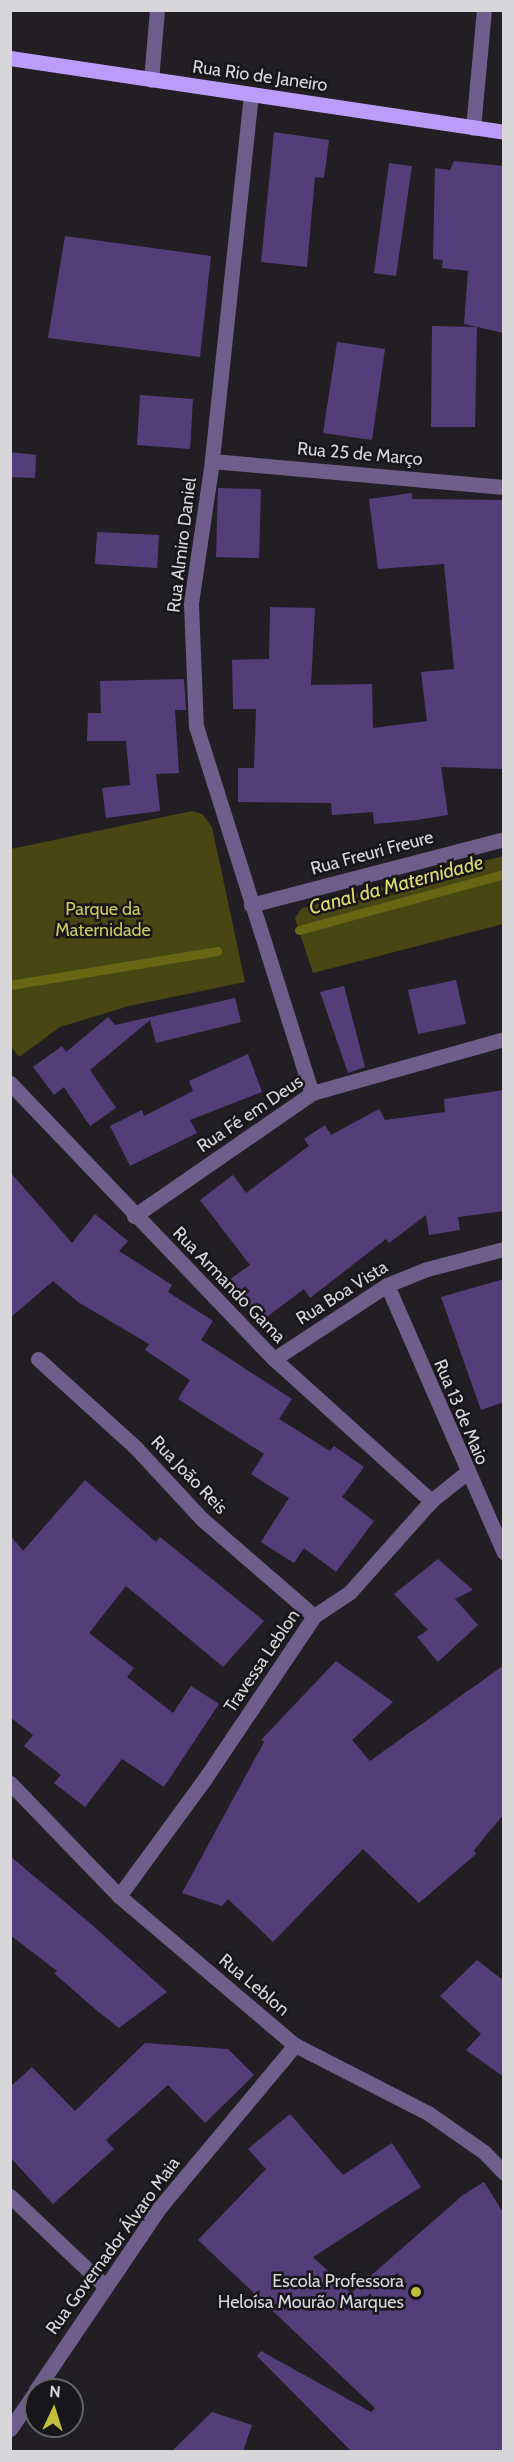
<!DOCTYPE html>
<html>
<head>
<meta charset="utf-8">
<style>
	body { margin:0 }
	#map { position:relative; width:514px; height:2462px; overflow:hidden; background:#211f23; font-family:Cabin,sans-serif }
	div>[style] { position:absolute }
	.green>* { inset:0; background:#484613 }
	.stream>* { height:9px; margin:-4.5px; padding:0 4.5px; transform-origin:4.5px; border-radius:4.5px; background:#696613 }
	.building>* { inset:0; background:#543e7a }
	.minor>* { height:15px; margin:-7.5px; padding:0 7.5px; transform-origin:7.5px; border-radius:7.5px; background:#6d5e8b }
	.major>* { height:15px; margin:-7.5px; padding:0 7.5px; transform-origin:7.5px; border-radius:7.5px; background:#bc9cf9 }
	.dots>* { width:16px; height:16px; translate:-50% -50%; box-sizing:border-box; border:3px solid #17161a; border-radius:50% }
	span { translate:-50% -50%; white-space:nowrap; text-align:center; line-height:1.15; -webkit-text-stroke:5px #17161a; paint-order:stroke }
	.street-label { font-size:18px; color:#d7d6d9 }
	.park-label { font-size:18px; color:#cbc85d }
	.poi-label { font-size:18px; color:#d7d6d9 }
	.right { translate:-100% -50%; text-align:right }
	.water-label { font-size:20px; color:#dedc71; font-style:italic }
	.frame { position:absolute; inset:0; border:12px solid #d7d6d9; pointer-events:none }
	.north { position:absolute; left:24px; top:2378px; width:60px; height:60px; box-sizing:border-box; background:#17161a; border:2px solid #646366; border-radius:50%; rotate:4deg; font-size:16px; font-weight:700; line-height:24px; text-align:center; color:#d7d6d9 }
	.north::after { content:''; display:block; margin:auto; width:21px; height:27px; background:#c2bd3f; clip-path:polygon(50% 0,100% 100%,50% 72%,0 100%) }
</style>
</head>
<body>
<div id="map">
	<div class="green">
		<i style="clip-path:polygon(192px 811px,202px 814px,212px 827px,245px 982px,129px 1006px,60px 1027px,19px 1057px,10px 1045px,11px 849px)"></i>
		<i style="clip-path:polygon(503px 856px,503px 924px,313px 973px,295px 918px,302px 908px)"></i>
	</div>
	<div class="stream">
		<i style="left:299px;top:930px;width:213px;rotate:-15.3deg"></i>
		<i style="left:10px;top:985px;width:210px;rotate:-9.3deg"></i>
	</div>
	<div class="building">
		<i style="clip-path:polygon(274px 132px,329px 140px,324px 178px,315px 177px,307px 267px,261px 262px)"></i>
		<i style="clip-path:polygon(454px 161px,504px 166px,504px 333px,464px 324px,468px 271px,442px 268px,443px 260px,433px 259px,435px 168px,450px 170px)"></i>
		<i style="clip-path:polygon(389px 163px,412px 166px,396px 276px,374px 273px)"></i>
		<i style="clip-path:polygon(65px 236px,211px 256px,200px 357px,48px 338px)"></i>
		<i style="clip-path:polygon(432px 326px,477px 327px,475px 427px,431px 427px)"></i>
		<i style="clip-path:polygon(337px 342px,385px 349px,372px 440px,323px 433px)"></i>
		<i style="clip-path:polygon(140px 395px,193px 399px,190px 449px,137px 445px)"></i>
		<i style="clip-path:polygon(10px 452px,36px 455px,35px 478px,10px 477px)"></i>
		<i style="clip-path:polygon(218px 488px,261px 489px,259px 558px,216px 557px)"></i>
		<i style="clip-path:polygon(412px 493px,412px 499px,504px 500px,504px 769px,441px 767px,448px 815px,417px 820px,374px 824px,373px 812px,332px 815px,331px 803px,238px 802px,238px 768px,254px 768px,256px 709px,233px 709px,232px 660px,269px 659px,270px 607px,315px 608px,311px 685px,372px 684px,373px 728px,427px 721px,421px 672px,454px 669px,444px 564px,378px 569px,369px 499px)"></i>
		<i style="clip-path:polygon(97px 532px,159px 535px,157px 568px,95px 564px)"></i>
		<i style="clip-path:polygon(184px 679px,186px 710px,175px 710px,179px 773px,156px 774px,160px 811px,106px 818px,102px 788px,130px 785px,126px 741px,87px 741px,88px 713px,101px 713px,100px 681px)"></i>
		<i style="clip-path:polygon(456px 980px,466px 1024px,418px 1034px,408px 990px)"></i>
		<i style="clip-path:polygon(344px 986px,365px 1067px,348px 1073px,320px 992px)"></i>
		<i style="clip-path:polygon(235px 998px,241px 1022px,156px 1043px,150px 1020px,90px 1070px,116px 1108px,90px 1126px,64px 1087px,54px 1095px,33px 1067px,62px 1046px,66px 1052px,108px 1017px,115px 1025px)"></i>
		<i style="clip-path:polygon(248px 1054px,262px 1092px,190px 1120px,197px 1133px,130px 1166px,110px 1126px,142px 1110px,144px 1116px,193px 1091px,189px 1081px)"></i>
		<i style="clip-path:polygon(504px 1090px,504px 1211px,458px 1217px,460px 1230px,429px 1235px,426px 1215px,389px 1243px,386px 1239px,310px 1298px,304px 1289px,260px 1322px,229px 1280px,250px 1265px,200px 1200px,233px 1175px,246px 1193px,309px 1146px,304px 1139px,325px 1125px,331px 1135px,379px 1109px,385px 1120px,445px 1112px,444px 1099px)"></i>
		<i style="clip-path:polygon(10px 1172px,72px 1243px,95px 1214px,128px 1241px,119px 1251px,172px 1285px,168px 1292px,213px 1321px,201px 1340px,292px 1399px,279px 1419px,330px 1451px,334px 1446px,364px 1467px,342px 1497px,374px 1521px,336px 1572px,304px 1548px,294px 1563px,261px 1542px,289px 1498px,251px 1474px,264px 1454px,178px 1399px,190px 1380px,145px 1350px,149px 1344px,78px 1302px,53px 1281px,10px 1318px)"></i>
		<i style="clip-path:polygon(504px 1279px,504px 1402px,481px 1410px,441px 1297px)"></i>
		<i style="clip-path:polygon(85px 1480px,156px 1542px,160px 1537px,264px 1621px,223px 1667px,126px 1586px,89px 1633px,134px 1668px,127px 1677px,173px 1713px,191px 1686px,219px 1704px,164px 1787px,122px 1759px,85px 1807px,54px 1783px,61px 1775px,24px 1746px,33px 1735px,10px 1717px,10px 1535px,23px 1551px)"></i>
		<i style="clip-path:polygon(438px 1559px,473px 1590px,455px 1599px,478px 1625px,438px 1662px,417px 1637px,428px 1630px,394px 1594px)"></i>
		<i style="clip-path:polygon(336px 1661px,393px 1702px,352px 1740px,370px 1761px,504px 1665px,504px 1814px,474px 1850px,476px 1854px,419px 1903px,363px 1849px,273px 1942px,228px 1899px,222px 1906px,182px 1893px,264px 1742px,261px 1740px)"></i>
		<i style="clip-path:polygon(10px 1856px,91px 1924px,167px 1992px,119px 2028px,95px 2009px,54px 1973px,57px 1971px,10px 1935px)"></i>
		<i style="clip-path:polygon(477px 1960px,504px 1981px,504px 2077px,466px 2050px,481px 2034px,440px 1996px)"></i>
		<i style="clip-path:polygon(145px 2043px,228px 2049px,254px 2075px,205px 2123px,168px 2085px,106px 2140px,114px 2149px,53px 2204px,10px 2157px,10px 2087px,32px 2067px,75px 2111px)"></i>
		<i style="clip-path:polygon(290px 2114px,343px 2175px,392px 2143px,421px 2187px,313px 2257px,351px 2293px,463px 2195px,484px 2182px,504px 2214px,504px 2451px,351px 2451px,257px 2356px,261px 2351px,371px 2412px,375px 2408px,198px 2240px,266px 2169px,248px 2149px)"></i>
		<i style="clip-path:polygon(212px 2412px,252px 2425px,243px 2451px,172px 2451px)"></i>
	</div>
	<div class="minor">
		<i style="left:151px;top:80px;width:70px;rotate:-85.1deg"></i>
		<i style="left:251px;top:94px;width:369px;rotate:96.1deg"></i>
		<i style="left:212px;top:461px;width:145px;rotate:98.4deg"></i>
		<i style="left:191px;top:604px;width:122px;rotate:87.7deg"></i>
		<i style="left:196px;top:726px;width:385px;rotate:72.5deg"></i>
		<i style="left:473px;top:128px;width:119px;rotate:-84.7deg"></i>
		<i style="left:212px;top:461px;width:293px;rotate:5.1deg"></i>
		<i style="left:251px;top:905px;width:261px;rotate:-14.6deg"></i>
		<i style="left:10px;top:1083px;width:382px;rotate:46.3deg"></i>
		<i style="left:274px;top:1359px;width:212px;rotate:42.1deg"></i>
		<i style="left:134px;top:1216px;width:216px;rotate:-34.6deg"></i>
		<i style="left:312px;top:1093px;width:199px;rotate:-15.7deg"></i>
		<i style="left:387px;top:1285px;width:292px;rotate:66.4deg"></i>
		<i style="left:38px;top:1359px;width:132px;rotate:42.2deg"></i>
		<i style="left:136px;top:1448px;width:97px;rotate:47.1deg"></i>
		<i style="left:202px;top:1519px;width:148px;rotate:40.9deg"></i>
		<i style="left:274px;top:1359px;width:135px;rotate:-33.2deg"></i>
		<i style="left:387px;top:1285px;width:43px;rotate:-21.8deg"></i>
		<i style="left:427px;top:1269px;width:80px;rotate:-14.6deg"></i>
		<i style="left:10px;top:1783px;width:157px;rotate:46deg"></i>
		<i style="left:119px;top:1896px;width:231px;rotate:40.3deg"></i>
		<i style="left:295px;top:2045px;width:149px;rotate:27.1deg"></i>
		<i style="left:428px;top:2113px;width:68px;rotate:34.9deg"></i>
		<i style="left:484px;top:2152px;width:29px;rotate:46deg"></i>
		<i style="left:119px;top:1896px;width:144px;rotate:-53.8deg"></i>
		<i style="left:204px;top:1780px;width:197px;rotate:-56.1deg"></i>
		<i style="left:314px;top:1616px;width:43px;rotate:-33.7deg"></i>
		<i style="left:350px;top:1592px;width:122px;rotate:-48.3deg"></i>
		<i style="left:431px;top:1501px;width:45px;rotate:-38.7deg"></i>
		<i style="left:10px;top:2196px;width:131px;rotate:43.5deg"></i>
		<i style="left:36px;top:2390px;width:221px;rotate:-55.9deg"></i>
		<i style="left:160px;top:2207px;width:211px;rotate:-50.2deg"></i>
		<i style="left:10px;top:2429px;width:46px;rotate:-55.6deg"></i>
	</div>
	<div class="major">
		<i style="left:10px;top:58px;width:500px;rotate:8.5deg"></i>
	</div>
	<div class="dots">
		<i style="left:416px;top:2292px;background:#c2bd3f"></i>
	</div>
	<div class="street-label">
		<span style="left:260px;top:76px;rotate:8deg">Rua Rio de Janeiro</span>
		<span style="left:360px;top:454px;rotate:5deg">Rua 25 de Março</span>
		<span style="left:182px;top:545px;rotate:-83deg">Rua Almiro Daniel</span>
		<span style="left:372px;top:853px;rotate:-15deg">Rua Freuri Freure</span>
		<span style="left:250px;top:1114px;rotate:-34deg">Rua Fé em Deus</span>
		<span style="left:229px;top:1285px;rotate:46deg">Rua Armando Gama</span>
		<span style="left:342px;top:1293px;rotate:-32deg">Rua Boa Vista</span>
		<span style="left:461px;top:1412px;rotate:67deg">Rua 13 de Maio</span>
		<span style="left:189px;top:1475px;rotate:46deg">Rua João Reis</span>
		<span style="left:262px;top:1661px;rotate:-56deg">Travessa Leblon</span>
		<span style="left:254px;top:1985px;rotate:40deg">Rua Leblon</span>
		<span style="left:113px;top:2246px;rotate:-54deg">Rua Governador Álvaro Maia</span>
	</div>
	<div class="park-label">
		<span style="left:103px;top:920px">Parque da<br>Maternidade</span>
	</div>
	<div class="poi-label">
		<span class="right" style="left:404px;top:2292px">Escola Professora<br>Heloísa Mourão Marques</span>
	</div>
	<div class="water-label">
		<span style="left:396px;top:885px;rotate:-15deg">Canal da Maternidade</span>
	</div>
	<div class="frame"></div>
	<div class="north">N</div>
</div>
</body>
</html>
